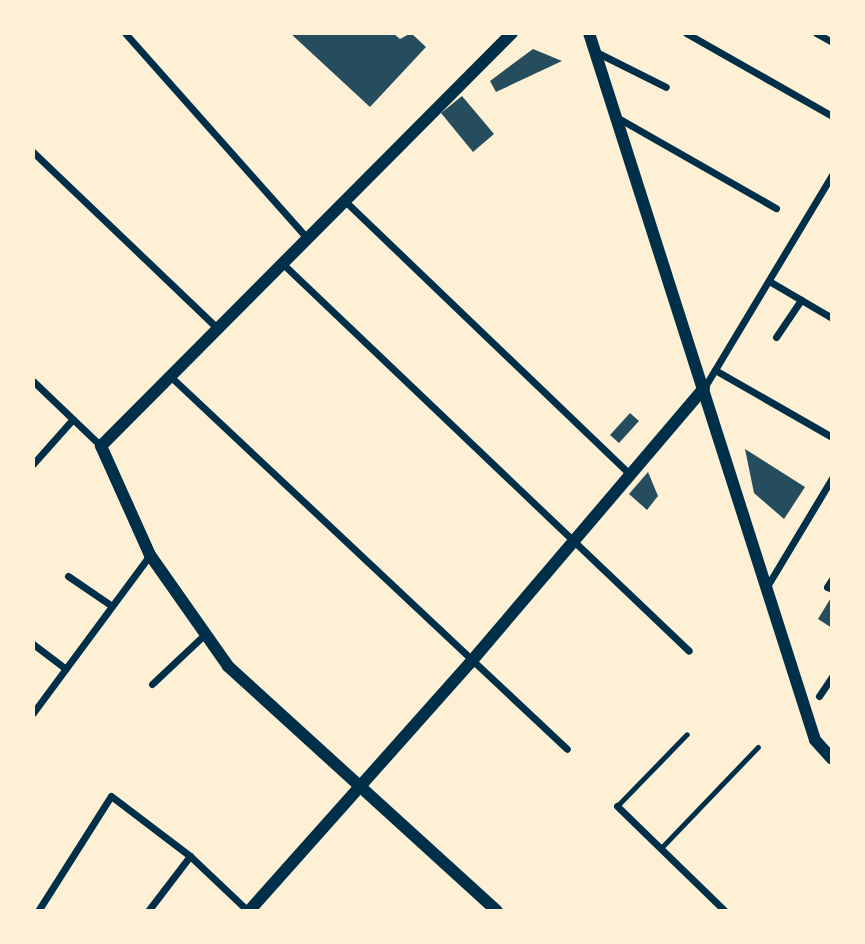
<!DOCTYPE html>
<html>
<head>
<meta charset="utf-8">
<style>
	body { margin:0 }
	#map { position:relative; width:865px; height:944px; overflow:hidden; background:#fdf0d5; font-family:Signika,sans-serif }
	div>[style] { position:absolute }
	.building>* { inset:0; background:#264d5e }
	.service>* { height:5px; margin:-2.5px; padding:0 2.5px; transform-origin:2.5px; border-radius:2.5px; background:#003049 }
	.minor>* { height:7px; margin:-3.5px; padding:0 3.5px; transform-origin:3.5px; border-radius:3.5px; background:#003049 }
	.tertiary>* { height:12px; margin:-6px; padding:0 6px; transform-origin:6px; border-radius:6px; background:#003049 }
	span { translate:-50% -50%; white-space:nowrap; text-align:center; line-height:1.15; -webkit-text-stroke:7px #fdf0d5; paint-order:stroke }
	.frame { position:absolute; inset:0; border:35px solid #fdf0d5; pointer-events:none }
</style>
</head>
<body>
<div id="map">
	<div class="building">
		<i style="clip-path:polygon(290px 33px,393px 33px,400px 39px,411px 33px,426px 47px,370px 107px)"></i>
		<i style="clip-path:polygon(533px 49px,562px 61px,496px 92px,490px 81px)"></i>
		<i style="clip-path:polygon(462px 96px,494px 134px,473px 152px,441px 113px)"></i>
		<i style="clip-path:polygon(630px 413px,639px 421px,619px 443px,610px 435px)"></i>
		<i style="clip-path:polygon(745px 449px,805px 487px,784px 519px,754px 493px)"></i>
		<i style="clip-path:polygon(648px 472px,658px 496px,647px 510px,629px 494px)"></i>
		<i style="clip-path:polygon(832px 596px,832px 628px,818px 619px)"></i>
	</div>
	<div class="service">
		<i style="left:617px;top:806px;width:100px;rotate:-45.8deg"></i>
		<i style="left:661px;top:848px;width:140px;rotate:-46.2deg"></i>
	</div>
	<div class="minor">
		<i style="left:125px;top:33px;width:276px;rotate:48.4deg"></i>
		<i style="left:686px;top:33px;width:168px;rotate:29.6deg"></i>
		<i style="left:816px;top:33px;width:18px;rotate:29deg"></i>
		<i style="left:596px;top:52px;width:78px;rotate:26.6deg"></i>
		<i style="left:618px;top:118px;width:182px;rotate:29.7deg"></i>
		<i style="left:33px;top:152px;width:256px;rotate:43.7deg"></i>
		<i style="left:347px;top:203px;width:393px;rotate:43.8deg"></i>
		<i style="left:284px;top:265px;width:559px;rotate:43.62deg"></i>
		<i style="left:769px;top:281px;width:73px;rotate:30.4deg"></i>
		<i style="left:776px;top:337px;width:45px;rotate:-56deg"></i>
		<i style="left:715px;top:370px;width:135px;rotate:29.8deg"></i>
		<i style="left:171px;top:377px;width:543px;rotate:43.21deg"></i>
		<i style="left:33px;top:381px;width:94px;rotate:43.7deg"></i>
		<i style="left:704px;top:388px;width:249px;rotate:-59deg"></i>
		<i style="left:33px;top:464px;width:60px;rotate:-48.4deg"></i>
		<i style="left:68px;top:576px;width:53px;rotate:34.3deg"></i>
		<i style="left:832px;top:579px;width:9px;rotate:122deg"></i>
		<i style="left:827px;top:587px;width:5px;rotate:22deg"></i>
		<i style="left:766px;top:588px;width:128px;rotate:-59deg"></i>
		<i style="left:33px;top:644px;width:41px;rotate:37.1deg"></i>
		<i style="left:152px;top:684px;width:73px;rotate:-43.3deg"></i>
		<i style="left:819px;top:696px;width:23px;rotate:-56deg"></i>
		<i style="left:33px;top:713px;width:197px;rotate:-53.5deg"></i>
		<i style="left:617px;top:806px;width:151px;rotate:44.2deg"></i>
		<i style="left:38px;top:911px;width:136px;rotate:-57.6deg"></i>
		<i style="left:111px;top:796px;width:99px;rotate:37.2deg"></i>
		<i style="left:190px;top:856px;width:80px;rotate:43.5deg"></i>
		<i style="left:148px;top:911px;width:69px;rotate:-52.6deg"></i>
	</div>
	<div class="tertiary">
		<i style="left:589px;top:33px;width:742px;rotate:72.27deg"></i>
		<i style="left:815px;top:740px;width:25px;rotate:48deg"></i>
		<i style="left:249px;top:911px;width:332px;rotate:-48.3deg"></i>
		<i style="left:470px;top:663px;width:361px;rotate:-49.6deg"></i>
		<i style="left:497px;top:911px;width:364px;rotate:-137.7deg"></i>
		<i style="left:228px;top:666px;width:136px;rotate:-125.1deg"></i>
		<i style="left:150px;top:555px;width:120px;rotate:-114.2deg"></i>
		<i style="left:101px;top:446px;width:583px;rotate:-45.14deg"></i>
	</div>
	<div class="frame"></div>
</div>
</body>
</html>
